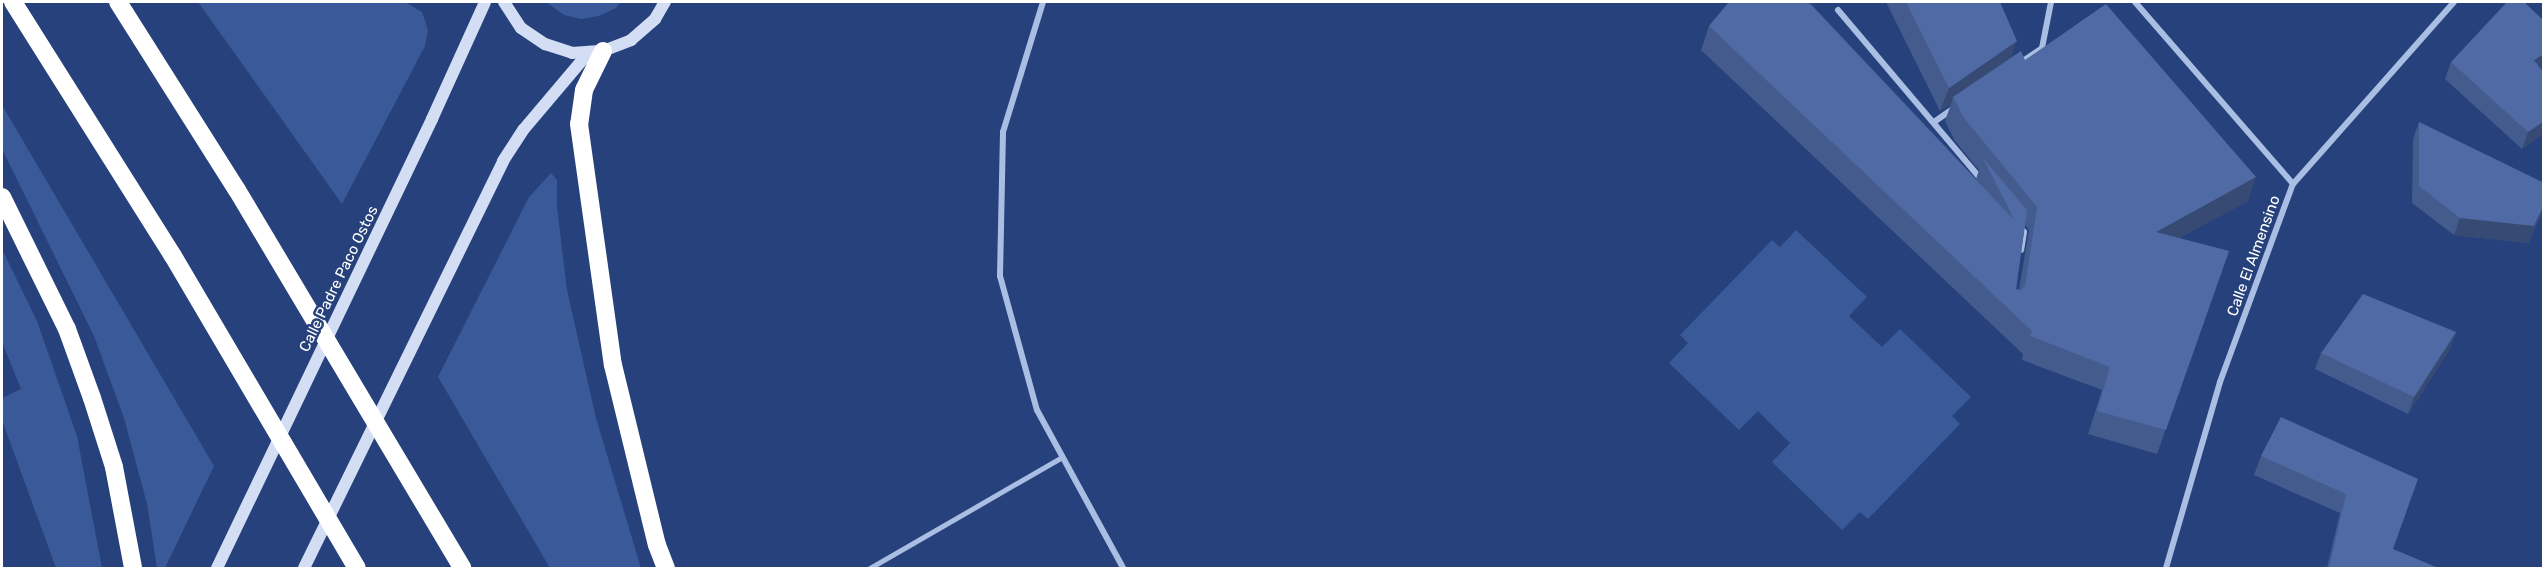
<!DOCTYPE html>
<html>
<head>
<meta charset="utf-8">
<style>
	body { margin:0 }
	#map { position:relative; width:2545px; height:570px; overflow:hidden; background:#26417b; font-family:Rubik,sans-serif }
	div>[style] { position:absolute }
	.green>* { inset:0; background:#3a5998 }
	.lane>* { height:4.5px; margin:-2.25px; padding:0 2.25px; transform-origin:2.25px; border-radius:2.25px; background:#aabee4 }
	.street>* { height:6px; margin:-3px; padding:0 3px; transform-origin:3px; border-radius:3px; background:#aabee4 }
	.secondary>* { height:12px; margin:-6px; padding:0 6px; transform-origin:6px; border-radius:6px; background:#d3def4 }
	.highway>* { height:18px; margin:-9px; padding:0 9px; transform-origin:9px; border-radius:9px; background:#fff }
	.wall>* { inset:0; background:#445b8d }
	.shaded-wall>* { inset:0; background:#374a73 }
	.building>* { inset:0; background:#4f6aa4 }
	span { translate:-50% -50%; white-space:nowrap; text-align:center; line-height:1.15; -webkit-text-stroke:5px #26417b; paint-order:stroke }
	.street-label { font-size:15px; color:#fff }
	.frame { position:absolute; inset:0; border:3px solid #fff; pointer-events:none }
</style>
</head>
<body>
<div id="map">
	<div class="green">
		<i style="clip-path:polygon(198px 2px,405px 2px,422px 12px,428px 30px,425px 46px,342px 204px)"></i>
		<i style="clip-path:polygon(546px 2px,621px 2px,616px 8px,599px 16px,581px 19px,564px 15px)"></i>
		<i style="clip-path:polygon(2px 105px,214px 466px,165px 568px,157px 568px,147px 504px,124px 418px,94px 336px,2px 149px)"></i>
		<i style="clip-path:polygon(551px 173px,557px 180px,557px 207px,567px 290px,596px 418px,641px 568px,550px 568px,438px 377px,529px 197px)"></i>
		<i style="clip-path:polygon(1796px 230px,1867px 297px,1849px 316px,1882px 347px,1900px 329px,1971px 397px,1952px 416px,1960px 424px,1868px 519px,1860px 512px,1842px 530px,1772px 462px,1790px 443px,1758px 411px,1739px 430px,1669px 363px,1688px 343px,1680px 335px,1772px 240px,1780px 247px)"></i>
		<i style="clip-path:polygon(2px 249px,37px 321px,77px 436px,102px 568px,56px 568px,2px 420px,2px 398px,21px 389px,2px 342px)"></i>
	</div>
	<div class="lane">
		<i style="left:870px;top:568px;width:222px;rotate:-30deg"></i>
	</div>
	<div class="street">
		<i style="left:1043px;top:2px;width:136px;rotate:107.1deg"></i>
		<i style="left:1003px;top:132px;width:144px;rotate:91.2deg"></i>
		<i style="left:1000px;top:276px;width:139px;rotate:74.6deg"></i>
		<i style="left:1037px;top:410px;width:180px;rotate:61.4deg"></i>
		<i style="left:2135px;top:2px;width:241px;rotate:49deg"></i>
		<i style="left:1838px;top:10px;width:221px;rotate:49.8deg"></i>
		<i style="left:2020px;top:63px;width:27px;rotate:-34deg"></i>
		<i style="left:2042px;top:48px;width:47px;rotate:-78.9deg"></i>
		<i style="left:1934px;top:122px;width:24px;rotate:-35deg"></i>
		<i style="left:2020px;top:226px;width:7px;rotate:56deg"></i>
		<i style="left:2024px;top:232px;width:18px;rotate:99deg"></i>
		<i style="left:2166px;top:568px;width:194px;rotate:-73.8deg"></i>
		<i style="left:2220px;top:382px;width:211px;rotate:-69.8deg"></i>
		<i style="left:2293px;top:184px;width:243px;rotate:-48.5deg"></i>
	</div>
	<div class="secondary">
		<i style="left:504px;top:2px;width:31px;rotate:57deg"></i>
		<i style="left:521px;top:28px;width:29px;rotate:34deg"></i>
		<i style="left:545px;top:44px;width:28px;rotate:18deg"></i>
		<i style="left:572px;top:53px;width:31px;rotate:-4deg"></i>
		<i style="left:603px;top:51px;width:30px;rotate:-21deg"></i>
		<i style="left:631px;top:40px;width:32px;rotate:-41deg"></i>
		<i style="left:655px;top:19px;width:20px;rotate:-60deg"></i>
		<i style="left:217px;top:568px;width:498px;rotate:-64.4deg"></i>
		<i style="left:432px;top:119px;width:128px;rotate:-65.6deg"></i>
		<i style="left:304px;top:568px;width:453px;rotate:-63.9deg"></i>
		<i style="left:503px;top:161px;width:38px;rotate:-57deg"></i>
		<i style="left:524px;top:129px;width:101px;rotate:-49.8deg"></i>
	</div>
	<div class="highway">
		<i style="left:13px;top:2px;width:300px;rotate:57.8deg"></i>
		<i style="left:173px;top:256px;width:362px;rotate:59.5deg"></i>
		<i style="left:118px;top:2px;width:222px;rotate:57.7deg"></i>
		<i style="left:237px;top:190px;width:440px;rotate:59.2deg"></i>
		<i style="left:603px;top:51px;width:43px;rotate:116deg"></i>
		<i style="left:584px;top:90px;width:34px;rotate:98deg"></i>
		<i style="left:579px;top:124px;width:243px;rotate:82deg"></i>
		<i style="left:613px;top:365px;width:185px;rotate:76.3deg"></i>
		<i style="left:657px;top:545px;width:25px;rotate:69deg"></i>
		<i style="left:2px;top:197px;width:147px;rotate:63.8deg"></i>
		<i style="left:67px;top:329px;width:73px;rotate:70.1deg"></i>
		<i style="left:92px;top:398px;width:72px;rotate:72.3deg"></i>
		<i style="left:114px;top:467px;width:103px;rotate:79.3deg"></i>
	</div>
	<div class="wall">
		<i style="clip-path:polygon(evenodd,1729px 2px,1816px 2px,1812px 5px,1976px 179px,1979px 170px,1955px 141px,1945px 121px,1951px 104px,1940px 111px,1886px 2px,2000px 2px,2011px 58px,2025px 60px,2248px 201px,2179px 238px,2229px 251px,2157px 454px,2088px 434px,2102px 390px,2022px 360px,2023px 354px,1701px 50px,1709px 26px,1729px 2px,2025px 225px,2029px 230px,2019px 290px,2016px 289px,2025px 225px)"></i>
		<i style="clip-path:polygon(2544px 21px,2544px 68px,2541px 69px,2544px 73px,2544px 133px,2522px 149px,2445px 79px,2451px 62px)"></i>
		<i style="clip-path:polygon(2419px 122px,2544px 183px,2544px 209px,2528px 243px,2454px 235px,2412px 203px,2413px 139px)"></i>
		<i style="clip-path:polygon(2456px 332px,2450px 349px,2408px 414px,2315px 369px,2321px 353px)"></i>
		<i style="clip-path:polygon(2281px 417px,2393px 549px,2438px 568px,2327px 568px,2340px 513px,2254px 475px,2261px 456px)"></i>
	</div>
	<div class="shaded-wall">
		<i style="clip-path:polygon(1804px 2px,1816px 2px,1797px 22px)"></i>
		<i style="clip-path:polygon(2017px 41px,2008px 65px,1953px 97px,1951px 104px,1940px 111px,1949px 88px)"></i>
		<i style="clip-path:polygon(2544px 54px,2544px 68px,2528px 77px,2534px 60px)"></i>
		<i style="clip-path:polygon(2544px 121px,2544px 133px,2522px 149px,2528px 132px)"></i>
		<i style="clip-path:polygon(2256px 177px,2248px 201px,2147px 255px,2156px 232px)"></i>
		<i style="clip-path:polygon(2544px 205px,2544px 209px,2528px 243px,2454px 235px,2460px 218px)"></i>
		<i style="clip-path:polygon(2456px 332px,2450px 349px,2408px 414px,2414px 397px)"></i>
	</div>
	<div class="building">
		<i style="clip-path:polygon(1729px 2px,1808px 2px,2015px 221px,1983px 158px,2027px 210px,2016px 289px,2021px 290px,2025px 286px,2037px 207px,1964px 118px,1953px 97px,2021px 51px,2025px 60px,2106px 4px,2256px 177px,2156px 232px,2229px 251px,2166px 430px,2097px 411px,2110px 367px,2030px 336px,2032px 331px,1709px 26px)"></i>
		<i style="clip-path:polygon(1906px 2px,2000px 2px,2017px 41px,1949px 88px)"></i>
		<i style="clip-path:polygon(2507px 2px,2524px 2px,2544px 21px,2544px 54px,2534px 60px,2544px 73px,2544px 121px,2528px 132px,2451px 62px)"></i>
		<i style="clip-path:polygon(2419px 122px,2544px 183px,2544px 205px,2534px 226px,2460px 218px,2419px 186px)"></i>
		<i style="clip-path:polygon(2363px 294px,2456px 332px,2414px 397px,2321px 353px)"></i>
		<i style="clip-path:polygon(2281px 417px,2418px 479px,2393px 549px,2438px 568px,2329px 568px,2346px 494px,2261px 456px)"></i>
	</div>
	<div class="street-label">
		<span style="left:2254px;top:256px;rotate:-70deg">Calle El Almensino</span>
		<span style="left:339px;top:279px;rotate:-64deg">Calle Padre Paco Ostos</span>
	</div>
	<div class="frame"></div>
</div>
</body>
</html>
